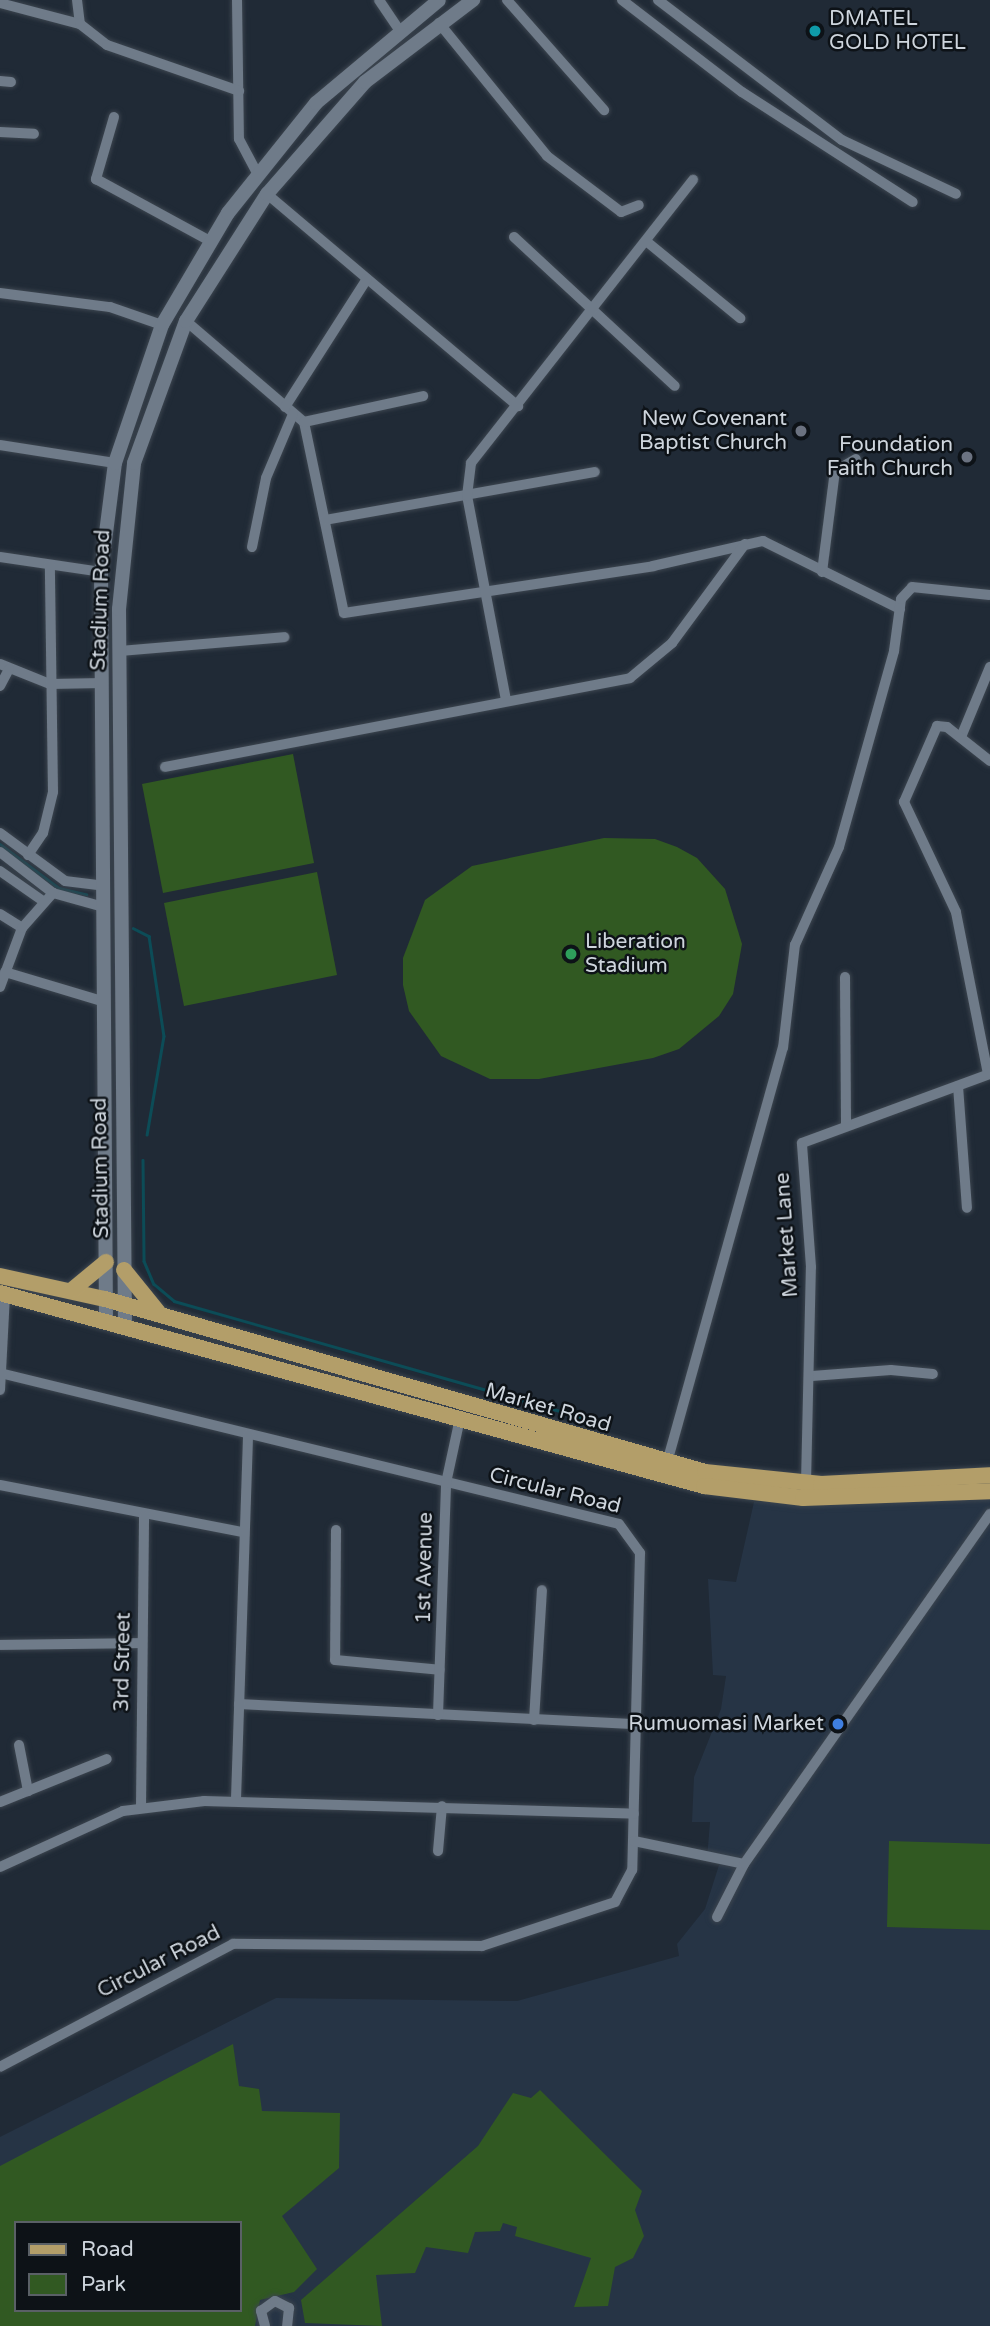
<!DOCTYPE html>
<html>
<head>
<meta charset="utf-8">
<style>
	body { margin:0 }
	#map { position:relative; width:990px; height:2326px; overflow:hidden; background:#202a36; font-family:"Varela Round",sans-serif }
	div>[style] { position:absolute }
	.built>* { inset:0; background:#263445 }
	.green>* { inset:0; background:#315922 }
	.stream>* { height:2.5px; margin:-1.25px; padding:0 1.25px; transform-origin:1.25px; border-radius:1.25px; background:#0c4c57 }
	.roads { filter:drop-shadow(0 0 2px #3c454f) drop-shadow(0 0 2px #3c454f) }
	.street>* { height:10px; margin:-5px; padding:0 5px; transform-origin:5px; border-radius:5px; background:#6f7b89 }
	.secondary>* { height:14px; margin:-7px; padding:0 7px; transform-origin:7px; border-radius:7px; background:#6f7b89 }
	.primary>* { height:16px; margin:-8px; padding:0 8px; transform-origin:8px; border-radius:8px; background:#b39e69 }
	.dots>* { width:19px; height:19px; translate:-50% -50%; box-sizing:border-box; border:4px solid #0d1217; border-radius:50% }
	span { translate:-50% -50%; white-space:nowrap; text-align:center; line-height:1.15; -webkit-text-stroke:5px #0d1217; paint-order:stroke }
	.poi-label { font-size:21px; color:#ced5dd }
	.left { translate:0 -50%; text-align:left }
	.right { translate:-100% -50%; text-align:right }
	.street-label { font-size:21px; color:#ced5dd }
	.legend { position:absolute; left:14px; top:2221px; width:228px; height:91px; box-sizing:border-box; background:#0d1217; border:2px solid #5a6066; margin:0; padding:9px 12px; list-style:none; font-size:21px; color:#ced5dd }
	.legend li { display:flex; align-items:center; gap:14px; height:35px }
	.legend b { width:35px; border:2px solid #5a6066 }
</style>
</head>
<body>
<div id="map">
	<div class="built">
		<i style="clip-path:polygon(evenodd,990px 1498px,990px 2326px,0 2326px,0 2137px,276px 1998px,517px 2001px,679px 1956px,677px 1944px,705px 1909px,720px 1862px,707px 1859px,710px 1822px,692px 1822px,694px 1777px,721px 1709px,726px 1676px,713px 1675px,708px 1579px,736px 1582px,754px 1502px,990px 1498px,16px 2223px,240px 2223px,240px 2310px,16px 2310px,16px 2223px)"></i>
	</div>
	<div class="green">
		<i style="clip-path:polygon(293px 754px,314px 863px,163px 893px,142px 784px)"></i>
		<i style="clip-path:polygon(604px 838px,655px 839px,677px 847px,697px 858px,725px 889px,742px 944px,733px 994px,719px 1016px,679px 1049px,653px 1058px,539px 1079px,490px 1079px,441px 1056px,409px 1011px,403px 985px,403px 958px,425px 900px,472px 866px)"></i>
		<i style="clip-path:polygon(317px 872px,337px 975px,184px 1006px,164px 903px)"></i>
		<i style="clip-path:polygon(889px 1841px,990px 1844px,990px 1930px,887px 1927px)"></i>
		<i style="clip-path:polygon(evenodd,233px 2044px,239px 2086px,259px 2089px,262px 2111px,340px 2113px,339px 2168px,282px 2216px,317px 2269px,294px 2292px,260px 2300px,255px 2326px,0 2326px,0 2166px,233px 2044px,16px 2223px,240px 2223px,240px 2310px,16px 2310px,16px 2223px)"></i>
		<i style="clip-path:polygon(540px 2090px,642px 2191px,635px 2210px,644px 2236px,633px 2258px,615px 2267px,608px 2306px,574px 2307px,591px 2258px,515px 2236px,517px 2227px,503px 2223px,500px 2231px,475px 2232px,468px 2253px,426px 2247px,415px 2273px,376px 2275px,382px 2326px,305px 2323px,301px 2300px,478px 2146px,513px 2093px,531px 2098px)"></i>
	</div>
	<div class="stream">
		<i style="left:0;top:844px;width:74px;rotate:36.7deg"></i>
		<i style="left:59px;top:888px;width:28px;rotate:13deg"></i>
		<i style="left:133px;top:928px;width:18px;rotate:27deg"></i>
		<i style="left:149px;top:936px;width:101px;rotate:81.5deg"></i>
		<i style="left:164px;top:1036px;width:100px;rotate:99.7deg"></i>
		<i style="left:143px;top:1160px;width:101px;rotate:89.4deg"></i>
		<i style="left:144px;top:1261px;width:25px;rotate:67deg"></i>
		<i style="left:154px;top:1284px;width:26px;rotate:40deg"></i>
		<i style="left:174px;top:1301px;width:444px;rotate:15.9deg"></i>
	</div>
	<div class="roads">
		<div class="street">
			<i style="left:77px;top:0;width:24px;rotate:83deg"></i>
			<i style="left:237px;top:0;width:139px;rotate:89.2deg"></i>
			<i style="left:239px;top:139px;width:38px;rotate:62deg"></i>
			<i style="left:379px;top:0;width:36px;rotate:56deg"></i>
			<i style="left:507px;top:0;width:147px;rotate:48.6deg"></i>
			<i style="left:622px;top:0;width:151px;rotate:37.5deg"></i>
			<i style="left:742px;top:92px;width:203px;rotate:32.8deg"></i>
			<i style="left:658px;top:0;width:231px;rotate:37.3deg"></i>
			<i style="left:842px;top:140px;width:126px;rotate:25.3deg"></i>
			<i style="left:0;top:3px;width:83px;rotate:14.7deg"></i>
			<i style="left:80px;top:24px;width:34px;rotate:38deg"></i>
			<i style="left:107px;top:45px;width:140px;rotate:19.2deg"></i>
			<i style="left:439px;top:23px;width:171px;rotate:50.9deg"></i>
			<i style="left:547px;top:156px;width:93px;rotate:37.1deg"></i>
			<i style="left:621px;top:212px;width:19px;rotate:-21deg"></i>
			<i style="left:0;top:81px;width:11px;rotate:5deg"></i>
			<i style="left:114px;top:117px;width:65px;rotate:106.2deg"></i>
			<i style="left:96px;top:179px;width:130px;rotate:28.5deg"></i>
			<i style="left:0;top:132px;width:34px;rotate:3deg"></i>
			<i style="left:267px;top:194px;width:329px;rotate:40.2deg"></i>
			<i style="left:514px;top:237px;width:219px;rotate:42.8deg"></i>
			<i style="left:646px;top:241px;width:122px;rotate:39.3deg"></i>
			<i style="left:0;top:293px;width:111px;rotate:7.3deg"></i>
			<i style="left:110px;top:307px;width:55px;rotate:19.1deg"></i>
			<i style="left:186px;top:321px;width:155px;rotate:40.6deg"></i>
			<i style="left:304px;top:422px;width:195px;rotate:78.2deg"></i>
			<i style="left:344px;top:613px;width:313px;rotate:-8.6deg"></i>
			<i style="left:653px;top:566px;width:113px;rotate:-12.8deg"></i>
			<i style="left:763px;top:541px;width:153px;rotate:26.4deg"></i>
			<i style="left:285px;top:407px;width:152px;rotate:-57.4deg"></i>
			<i style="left:304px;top:422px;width:122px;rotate:-12.3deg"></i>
			<i style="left:0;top:445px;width:116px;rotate:8.9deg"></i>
			<i style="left:325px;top:520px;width:274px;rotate:-10.1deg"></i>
			<i style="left:252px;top:547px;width:70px;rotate:-78.5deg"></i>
			<i style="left:266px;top:478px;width:69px;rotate:-67.1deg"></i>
			<i style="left:0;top:557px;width:102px;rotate:8.4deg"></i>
			<i style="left:822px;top:572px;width:102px;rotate:-82.7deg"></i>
			<i style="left:835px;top:471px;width:24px;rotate:-30deg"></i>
			<i style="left:119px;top:651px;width:166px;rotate:-4.8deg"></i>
			<i style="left:0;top:664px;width:54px;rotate:21.8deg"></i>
			<i style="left:50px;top:684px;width:53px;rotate:-1.1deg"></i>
			<i style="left:0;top:686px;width:19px;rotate:-62deg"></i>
			<i style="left:506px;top:700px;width:208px;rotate:-100.8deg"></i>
			<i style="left:467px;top:496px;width:33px;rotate:-83deg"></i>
			<i style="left:471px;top:463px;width:360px;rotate:-51.9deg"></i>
			<i style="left:961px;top:737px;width:76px;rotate:-67.5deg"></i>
			<i style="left:165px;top:767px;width:473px;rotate:-10.8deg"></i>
			<i style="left:630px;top:678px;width:55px;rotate:-39.8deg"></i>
			<i style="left:672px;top:643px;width:123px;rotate:-53.6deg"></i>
			<i style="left:0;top:833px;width:81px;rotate:36.4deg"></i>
			<i style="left:65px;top:881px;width:39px;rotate:7deg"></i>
			<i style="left:0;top:852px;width:67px;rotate:37.7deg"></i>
			<i style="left:53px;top:893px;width:53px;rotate:15.4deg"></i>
			<i style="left:28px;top:855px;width:27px;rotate:-56deg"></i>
			<i style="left:43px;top:833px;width:42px;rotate:-76.3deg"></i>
			<i style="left:53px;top:792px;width:227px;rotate:-90.8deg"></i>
			<i style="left:0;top:871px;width:52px;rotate:34.9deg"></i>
			<i style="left:0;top:914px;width:26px;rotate:32deg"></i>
			<i style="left:5px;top:972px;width:104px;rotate:16.7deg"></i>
			<i style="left:845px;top:977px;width:148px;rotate:89.6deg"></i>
			<i style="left:0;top:987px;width:63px;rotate:-69.6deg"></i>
			<i style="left:22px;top:928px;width:47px;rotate:-48.5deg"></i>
			<i style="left:988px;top:1074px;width:165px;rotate:-101.2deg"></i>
			<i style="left:956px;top:912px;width:122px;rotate:-115.3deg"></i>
			<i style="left:904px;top:802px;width:83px;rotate:-66.5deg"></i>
			<i style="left:937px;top:726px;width:10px;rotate:6deg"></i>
			<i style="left:947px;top:727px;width:55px;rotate:38.3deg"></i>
			<i style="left:958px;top:1086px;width:122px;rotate:85.8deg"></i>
			<i style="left:0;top:1373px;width:637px;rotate:13.71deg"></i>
			<i style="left:619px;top:1524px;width:36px;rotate:54deg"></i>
			<i style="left:640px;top:1553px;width:317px;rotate:91.4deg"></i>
			<i style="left:632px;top:1870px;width:36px;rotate:118deg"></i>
			<i style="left:615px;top:1902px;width:140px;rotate:161.7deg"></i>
			<i style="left:482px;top:1946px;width:249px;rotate:-179.5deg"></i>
			<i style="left:233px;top:1944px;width:263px;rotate:152.2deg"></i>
			<i style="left:812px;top:1376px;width:79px;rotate:-4.3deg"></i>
			<i style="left:891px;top:1370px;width:42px;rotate:5.4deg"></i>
			<i style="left:0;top:1390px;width:96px;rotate:-87deg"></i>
			<i style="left:666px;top:1466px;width:434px;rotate:-74.4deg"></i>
			<i style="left:783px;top:1048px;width:104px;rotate:-83.4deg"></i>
			<i style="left:795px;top:945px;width:107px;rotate:-65.8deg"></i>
			<i style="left:839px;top:847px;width:204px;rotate:-74.3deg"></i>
			<i style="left:894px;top:651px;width:52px;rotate:-82.3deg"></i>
			<i style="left:901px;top:599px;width:16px;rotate:-47deg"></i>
			<i style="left:912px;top:587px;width:78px;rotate:5.9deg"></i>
			<i style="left:806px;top:1483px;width:216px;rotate:-88.7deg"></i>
			<i style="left:811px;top:1267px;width:124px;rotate:-94.2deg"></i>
			<i style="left:802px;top:1143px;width:200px;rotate:-20.2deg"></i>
			<i style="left:0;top:1485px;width:246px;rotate:11deg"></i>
			<i style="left:336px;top:1530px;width:130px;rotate:90.4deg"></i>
			<i style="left:335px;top:1660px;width:105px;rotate:5.4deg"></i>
			<i style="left:0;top:1645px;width:142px;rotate:-0.8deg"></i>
			<i style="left:239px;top:1704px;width:398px;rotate:2.9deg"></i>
			<i style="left:438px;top:1715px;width:232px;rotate:-88deg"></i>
			<i style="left:446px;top:1483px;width:61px;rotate:-77.8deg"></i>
			<i style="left:534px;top:1720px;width:130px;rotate:-86.5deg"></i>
			<i style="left:19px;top:1745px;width:47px;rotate:78.9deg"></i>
			<i style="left:236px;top:1799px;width:365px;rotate:-88.1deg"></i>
			<i style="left:0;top:1802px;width:115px;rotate:-21.9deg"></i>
			<i style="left:141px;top:1807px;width:291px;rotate:-89.4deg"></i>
			<i style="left:634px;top:1841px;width:112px;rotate:11.8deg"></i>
			<i style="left:438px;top:1851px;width:45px;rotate:-84.9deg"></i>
			<i style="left:0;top:1867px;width:135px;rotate:-24.5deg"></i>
			<i style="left:123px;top:1811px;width:82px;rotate:-7deg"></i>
			<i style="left:204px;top:1801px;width:430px;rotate:1.7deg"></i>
			<i style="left:717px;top:1917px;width:59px;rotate:-63deg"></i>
			<i style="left:744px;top:1864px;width:428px;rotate:-54.9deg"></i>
			<i style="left:265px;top:2326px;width:16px;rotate:-105deg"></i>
			<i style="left:261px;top:2311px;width:17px;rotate:-36deg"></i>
			<i style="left:275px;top:2301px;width:16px;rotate:27deg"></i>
			<i style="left:289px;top:2308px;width:18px;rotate:96deg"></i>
		</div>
		<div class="secondary">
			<i style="left:106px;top:1320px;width:748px;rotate:-90.38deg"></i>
			<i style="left:101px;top:572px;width:110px;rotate:-82.7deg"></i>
			<i style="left:115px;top:463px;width:146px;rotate:-71.2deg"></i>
			<i style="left:162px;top:325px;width:130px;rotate:-59.5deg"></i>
			<i style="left:228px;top:213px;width:141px;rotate:-51.3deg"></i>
			<i style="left:316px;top:103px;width:160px;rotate:-39.9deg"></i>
			<i style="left:125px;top:1326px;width:717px;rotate:-90.48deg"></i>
			<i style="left:119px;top:609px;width:147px;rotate:-84.1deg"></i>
			<i style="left:134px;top:463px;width:151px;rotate:-69.9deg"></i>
			<i style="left:186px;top:321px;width:151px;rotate:-57.5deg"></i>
			<i style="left:267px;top:194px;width:149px;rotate:-48.8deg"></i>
			<i style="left:365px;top:82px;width:136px;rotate:-37.2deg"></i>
		</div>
		<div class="primary">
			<i style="left:124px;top:1270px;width:54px;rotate:51deg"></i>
			<i style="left:0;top:1276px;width:107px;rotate:12.4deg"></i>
			<i style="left:105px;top:1299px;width:624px;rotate:16.08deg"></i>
			<i style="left:705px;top:1472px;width:117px;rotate:5.9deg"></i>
			<i style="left:821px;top:1484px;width:169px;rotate:-3deg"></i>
			<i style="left:72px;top:1290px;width:44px;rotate:-39.5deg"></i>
			<i style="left:0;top:1293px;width:730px;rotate:15.33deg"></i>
			<i style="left:704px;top:1486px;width:100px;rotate:6.9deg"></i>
			<i style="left:803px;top:1498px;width:187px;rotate:-2.1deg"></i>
		</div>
	</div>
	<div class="dots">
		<i style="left:815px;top:31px;background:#0f9aa8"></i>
		<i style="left:801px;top:431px;background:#6b7280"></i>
		<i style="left:967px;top:457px;background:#6b7280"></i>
		<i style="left:571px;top:954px;background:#2e9e5b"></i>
		<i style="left:838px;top:1724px;background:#3f7fe0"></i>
	</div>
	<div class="poi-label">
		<span class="left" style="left:829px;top:31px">DMATEL<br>GOLD HOTEL</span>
		<span class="right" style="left:787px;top:431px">New Covenant<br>Baptist Church</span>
		<span class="right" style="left:953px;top:457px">Foundation<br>Faith Church</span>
		<span class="left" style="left:585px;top:954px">Liberation<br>Stadium</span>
		<span class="right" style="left:824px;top:1724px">Rumuomasi Market</span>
	</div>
	<div class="street-label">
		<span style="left:101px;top:600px;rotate:-88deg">Stadium Road</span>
		<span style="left:101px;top:1168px;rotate:-91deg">Stadium Road</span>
		<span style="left:787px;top:1235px;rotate:-94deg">Market Lane</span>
		<span style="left:548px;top:1408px;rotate:16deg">Market Road</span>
		<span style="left:555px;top:1491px;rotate:14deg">Circular Road</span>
		<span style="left:425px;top:1568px;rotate:-89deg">1st Avenue</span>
		<span style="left:123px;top:1662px;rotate:-89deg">3rd Street</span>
		<span style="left:159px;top:1962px;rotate:-27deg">Circular Road</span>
	</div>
	<ul class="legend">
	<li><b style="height:9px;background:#b39e69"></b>Road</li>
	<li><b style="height:19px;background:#315922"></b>Park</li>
	</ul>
</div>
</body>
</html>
